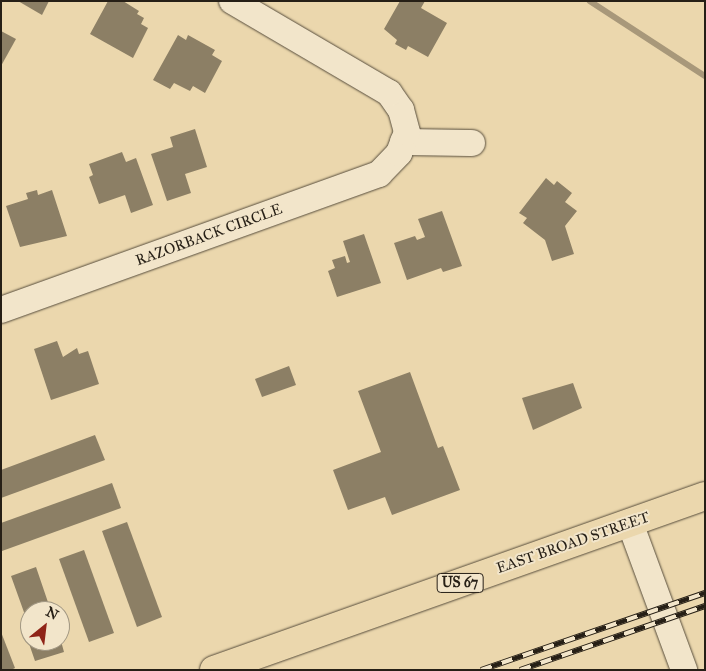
<!DOCTYPE html>
<html>
<head>
<meta charset="utf-8">
<style>
	body { margin:0 }
	#map { position:relative; width:706px; height:671px; overflow:hidden; background:#ebd7ad; font-family:"IM FELL Great Primer",serif }
	div>[style] { position:absolute }
	.stream>* { height:5.5px; margin:-2.75px; padding:0 2.75px; transform-origin:2.75px; border-radius:2.75px; background:#a8987a }
	.building>* { inset:0; background:#8c7f65 }
	.roads { filter:drop-shadow(0 0 1px #574d3c) drop-shadow(0 0 1px #574d3c) }
	.minor>* { height:26px; margin:-13px; padding:0 13px; transform-origin:13px; border-radius:13px; background:#f2e5ca }
	.major>* { height:28px; margin:-14px; padding:0 14px; transform-origin:14px; border-radius:14px; background:#ebd7ad }
	.rail>* { height:5.5px; margin-top:-2.75px; transform-origin:0; background:repeating-linear-gradient(90deg,#f2e5ca 0 11px,#261f16 0 22px); box-sizing:border-box; border-block:1px solid #261f16 }
	span { translate:-50% -50%; white-space:nowrap; text-align:center; line-height:1.15; -webkit-text-stroke:4px #f2e5ca; paint-order:stroke }
	.shield-label span { padding:1px 4px; background:#f2e5ca; border:1px solid; border-radius:4px; -webkit-text-stroke-width:0 }
	.shield-label { font-size:14px; color:#261f16; font-weight:700 }
	.street-label { font-size:15px; color:#261f16 }
	.frame { position:absolute; inset:0; border:2px solid #261f16; pointer-events:none }
	.north { position:absolute; left:20px; top:601px; width:50px; height:50px; box-sizing:border-box; background:#f2e5ca; border:1px solid #a09682; border-radius:50%; rotate:29deg; font-size:14px; font-weight:700; line-height:20px; text-align:center; color:#261f16 }
	.north::after { content:''; display:block; margin:auto; width:18px; height:22px; background:#8f2418; clip-path:polygon(50% 0,100% 100%,50% 72%,0 100%) }
</style>
</head>
<body>
<div id="map">
	<div class="stream">
		<i style="left:590px;top:1px;width:137px;rotate:33.1deg"></i>
	</div>
	<div class="building">
		<i style="clip-path:polygon(18px 1px,49px 1px,42px 15px)"></i>
		<i style="clip-path:polygon(108px 1px,123px 1px,139px 11px,137px 14px,144px 18px,141px 24px,148px 28px,133px 58px,90px 34px)"></i>
		<i style="clip-path:polygon(400px 1px,425px 1px,421px 8px,447px 23px,428px 57px,408px 46px,406px 50px,395px 44px,397px 40px,384px 29px)"></i>
		<i style="clip-path:polygon(1px 31px,16px 39px,1px 66px)"></i>
		<i style="clip-path:polygon(178px 35px,186px 40px,188px 35px,215px 50px,212px 55px,222px 61px,205px 93px,193px 86px,190px 91px,174px 83px,170px 89px,153px 80px)"></i>
		<i style="clip-path:polygon(195px 129px,207px 167px,185px 174px,191px 193px,167px 201px,151px 154px,173px 147px,170px 137px)"></i>
		<i style="clip-path:polygon(122px 152px,126px 162px,136px 158px,153px 205px,131px 213px,125px 195px,99px 204px,89px 177px,93px 175px,89px 164px)"></i>
		<i style="clip-path:polygon(546px 178px,554px 185px,557px 181px,572px 193px,565px 202px,577px 211px,565px 226px,574px 254px,552px 261px,545px 240px,523px 223px,527px 218px,519px 213px)"></i>
		<i style="clip-path:polygon(37px 190px,38px 195px,52px 190px,67px 236px,20px 247px,6px 206px,28px 199px,26px 193px)"></i>
		<i style="clip-path:polygon(442px 211px,462px 266px,443px 272px,441px 268px,407px 280px,394px 243px,415px 236px,417px 240px,425px 237px,418px 219px)"></i>
		<i style="clip-path:polygon(364px 234px,381px 283px,337px 297px,328px 271px,335px 268px,332px 260px,345px 256px,347px 263px,350px 262px,343px 241px)"></i>
		<i style="clip-path:polygon(57px 341px,63px 357px,77px 348px,79px 354px,88px 351px,99px 384px,51px 400px,34px 349px)"></i>
		<i style="clip-path:polygon(289px 366px,296px 385px,262px 397px,255px 379px)"></i>
		<i style="clip-path:polygon(410px 372px,438px 448px,443px 446px,460px 490px,392px 515px,385px 497px,348px 510px,333px 470px,381px 452px,358px 391px)"></i>
		<i style="clip-path:polygon(573px 383px,582px 408px,533px 430px,522px 398px)"></i>
		<i style="clip-path:polygon(95px 435px,105px 460px,1px 498px,1px 470px)"></i>
		<i style="clip-path:polygon(112px 483px,121px 508px,2px 551px,1px 523px)"></i>
		<i style="clip-path:polygon(127px 522px,162px 617px,137px 627px,102px 531px)"></i>
		<i style="clip-path:polygon(84px 550px,114px 633px,89px 642px,59px 559px)"></i>
		<i style="clip-path:polygon(36px 567px,51px 611px,30px 611px,30px 629px,11px 576px)"></i>
		<i style="clip-path:polygon(1px 632px,15px 668px,11px 670px,1px 670px)"></i>
		<i style="clip-path:polygon(30px 634px,30px 641px,61px 641px,64px 652px,35px 661px,26px 635px)"></i>
	</div>
	<div class="roads">
		<div class="minor">
			<i style="left:403px;top:142px;width:69px;rotate:0.8deg"></i>
			<i style="left:1px;top:310px;width:402px;rotate:-19.8deg"></i>
			<i style="left:379px;top:174px;width:29px;rotate:-46deg"></i>
			<i style="left:399px;top:153px;width:22px;rotate:-69deg"></i>
			<i style="left:407px;top:132px;width:23px;rotate:-105deg"></i>
			<i style="left:401px;top:110px;width:21px;rotate:-125deg"></i>
			<i style="left:389px;top:93px;width:182px;rotate:-149.6deg"></i>
			<i style="left:630px;top:523px;width:157px;rotate:69.8deg"></i>
		</div>
		<div class="major">
			<i style="left:214px;top:670px;width:521px;rotate:-19.51deg"></i>
		</div>
	</div>
	<div class="rail">
		<i style="left:481px;top:670px;width:237px;rotate:-19deg"></i>
		<i style="left:520px;top:670px;width:196px;rotate:-19.1deg"></i>
	</div>
	<div class="shield-label">
		<span style="left:460px;top:583px">US 67</span>
	</div>
	<div class="street-label">
		<span style="left:209px;top:235px;rotate:-20deg">RAZORBACK CIRCLE</span>
		<span style="left:573px;top:543px;rotate:-19deg">EAST BROAD STREET</span>
	</div>
	<div class="frame"></div>
	<div class="north">N</div>
</div>
</body>
</html>
